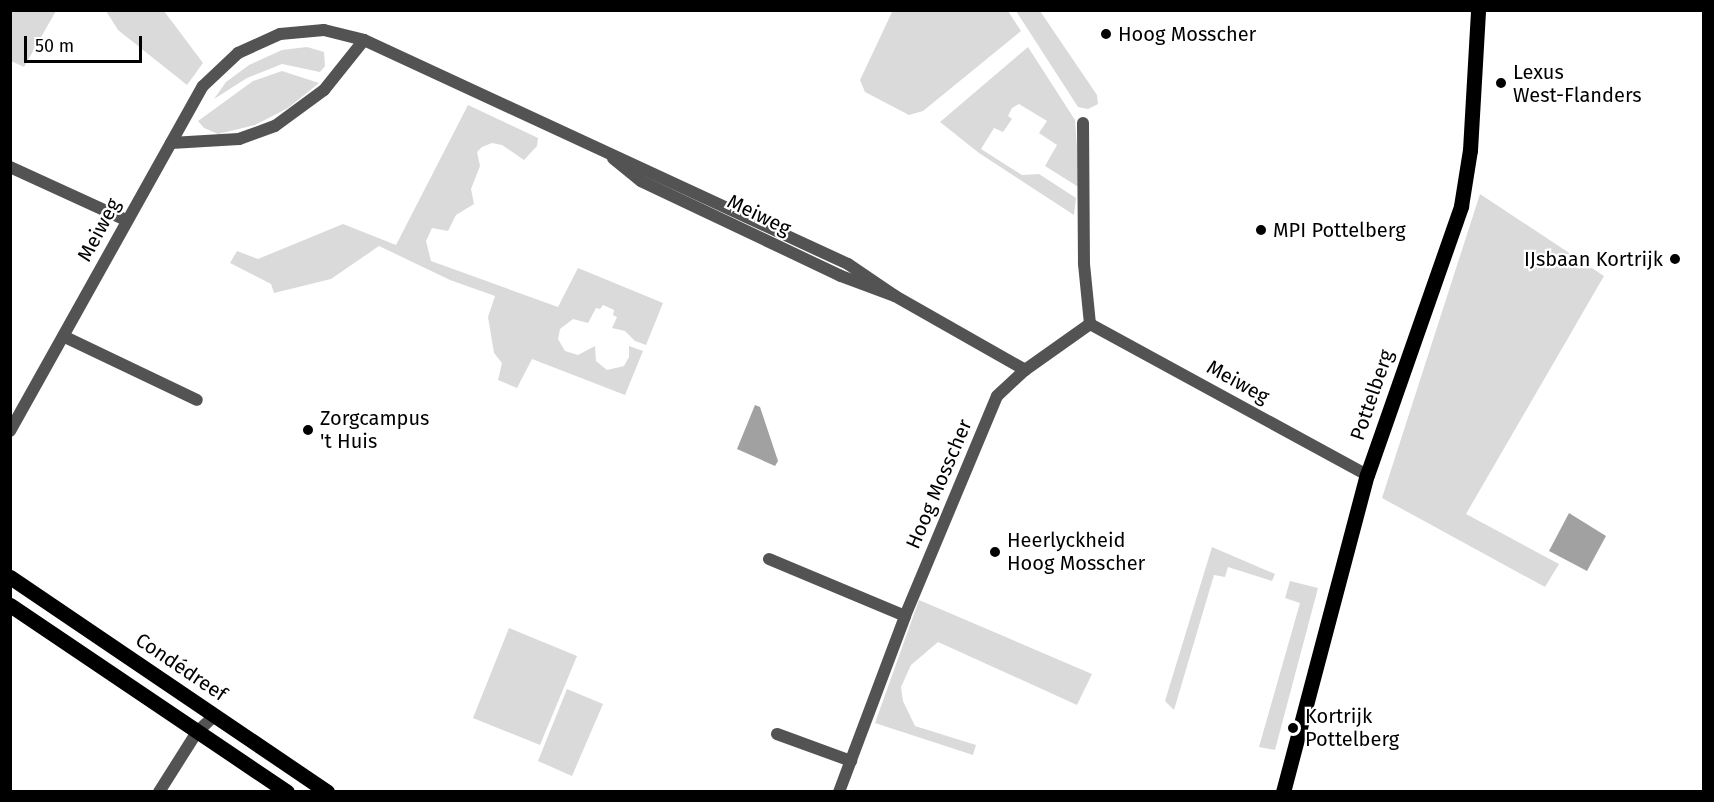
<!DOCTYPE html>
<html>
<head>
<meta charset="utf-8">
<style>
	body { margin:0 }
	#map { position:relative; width:1714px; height:802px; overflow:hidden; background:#fff; font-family:"Fira Sans",sans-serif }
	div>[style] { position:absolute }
	.green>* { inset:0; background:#dadada }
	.water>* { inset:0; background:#a1a1a1 }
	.minor>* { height:12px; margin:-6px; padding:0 6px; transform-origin:6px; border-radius:6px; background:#535353 }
	.primary>* { height:15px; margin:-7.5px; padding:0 7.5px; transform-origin:7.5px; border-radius:7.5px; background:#000 }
	.dots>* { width:16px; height:16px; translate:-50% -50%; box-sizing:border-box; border:3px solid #fff; border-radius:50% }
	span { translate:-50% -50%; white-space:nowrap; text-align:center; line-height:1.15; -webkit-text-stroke:4.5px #fff; paint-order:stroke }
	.poi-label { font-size:20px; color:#000 }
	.left { translate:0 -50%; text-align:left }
	.right { translate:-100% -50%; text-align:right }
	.street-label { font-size:20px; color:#000 }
	.frame { position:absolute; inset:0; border:12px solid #000; pointer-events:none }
	.scale { position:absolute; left:24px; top:36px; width:118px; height:27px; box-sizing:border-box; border:3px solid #000; border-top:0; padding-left:8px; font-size:18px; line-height:21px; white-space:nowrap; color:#000; -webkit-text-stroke:4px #fff; paint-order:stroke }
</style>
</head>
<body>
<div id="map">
	<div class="green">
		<i style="clip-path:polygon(11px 10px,56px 11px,24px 67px,11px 61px)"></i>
		<i style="clip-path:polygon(893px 10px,1008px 11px,1021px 31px,923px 111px,909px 115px,865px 92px,860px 80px)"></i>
		<i style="clip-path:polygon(106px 11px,164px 11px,203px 63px,187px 85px,118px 30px)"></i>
		<i style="clip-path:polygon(1016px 11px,1040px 11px,1097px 95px,1098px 104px,1088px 109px,1078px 107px)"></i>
		<i style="clip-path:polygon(307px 47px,324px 52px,325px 66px,320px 72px,282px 64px,247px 78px,214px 99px,226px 82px,249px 65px,282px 50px)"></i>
		<i style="clip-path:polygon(1028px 47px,1075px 120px,1080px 188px,1045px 166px,1057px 145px,1039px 133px,1047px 121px,1019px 104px,1012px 108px,1008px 116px,1012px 119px,1003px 132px,994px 128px,981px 149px,1022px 175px,1039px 174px,1076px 198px,1074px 215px,979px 153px,940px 122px)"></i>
		<i style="clip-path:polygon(282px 71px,319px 83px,288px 108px,255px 125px,218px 134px,204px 128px,198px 121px,253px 81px)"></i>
		<i style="clip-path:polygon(468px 105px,538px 138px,537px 146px,524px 160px,502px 145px,492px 143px,482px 147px,477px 152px,480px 166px,471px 189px,474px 204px,456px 215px,448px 231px,432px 228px,426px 241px,431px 261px,558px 307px,578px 268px,663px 303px,646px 345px,635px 341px,625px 331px,612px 328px,617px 317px,613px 315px,614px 310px,603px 305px,600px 309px,596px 308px,588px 323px,573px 319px,560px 329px,558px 339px,565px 351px,578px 355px,595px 346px,596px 361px,607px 370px,624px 366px,629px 357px,629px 346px,643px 351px,625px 395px,532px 359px,517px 388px,498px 380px,502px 363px,494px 353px,488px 317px,495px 296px,450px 280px,379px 246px,331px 279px,274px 293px,271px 284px,230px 263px,237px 251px,258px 259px,343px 224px,396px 245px)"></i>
		<i style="clip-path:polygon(1480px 194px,1604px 276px,1466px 514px,1559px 564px,1545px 587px,1382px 498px)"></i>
		<i style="clip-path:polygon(1212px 547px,1275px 574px,1272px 581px,1228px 567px,1225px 577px,1214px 575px,1174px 710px,1165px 701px)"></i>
		<i style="clip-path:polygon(1290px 581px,1318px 588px,1275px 750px,1259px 747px,1300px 603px,1285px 598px)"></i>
		<i style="clip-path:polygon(919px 600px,1092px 674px,1077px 705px,938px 642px,911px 665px,901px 687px,903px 701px,915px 726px,976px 745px,973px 755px,875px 723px)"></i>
		<i style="clip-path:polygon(509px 628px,577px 656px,540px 745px,473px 718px)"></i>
		<i style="clip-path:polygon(567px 689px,603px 704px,572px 776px,538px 761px)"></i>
	</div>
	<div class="water">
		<i style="clip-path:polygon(755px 405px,760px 407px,778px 461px,775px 466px,737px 449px)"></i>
		<i style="clip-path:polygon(1569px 513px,1606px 536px,1587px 571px,1549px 551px)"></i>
	</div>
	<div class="minor">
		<i style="left:1083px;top:123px;width:141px;rotate:89.6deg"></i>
		<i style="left:1084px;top:264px;width:60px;rotate:84.3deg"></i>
		<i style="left:171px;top:143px;width:68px;rotate:-3.4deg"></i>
		<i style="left:239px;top:139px;width:38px;rotate:-20deg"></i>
		<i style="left:275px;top:126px;width:61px;rotate:-36.3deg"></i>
		<i style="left:324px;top:90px;width:64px;rotate:-51.3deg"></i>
		<i style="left:10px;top:167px;width:128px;rotate:24.6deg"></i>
		<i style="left:895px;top:296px;width:150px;rotate:29.6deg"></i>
		<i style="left:1090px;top:324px;width:315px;rotate:28.6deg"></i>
		<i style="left:65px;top:337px;width:146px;rotate:25.5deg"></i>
		<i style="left:10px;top:431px;width:395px;rotate:-60.8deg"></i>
		<i style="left:203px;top:86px;width:48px;rotate:-43.3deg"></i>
		<i style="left:238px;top:53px;width:46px;rotate:-24.3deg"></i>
		<i style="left:280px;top:34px;width:44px;rotate:-5.2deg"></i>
		<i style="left:324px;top:30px;width:41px;rotate:14deg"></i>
		<i style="left:364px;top:40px;width:533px;rotate:24.84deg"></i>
		<i style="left:848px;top:264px;width:57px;rotate:34.2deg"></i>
		<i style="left:895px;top:296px;width:58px;rotate:-159.7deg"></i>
		<i style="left:841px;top:276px;width:221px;rotate:-154.6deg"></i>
		<i style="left:641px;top:181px;width:36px;rotate:-141deg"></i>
		<i style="left:769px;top:559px;width:147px;rotate:22.7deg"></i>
		<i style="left:777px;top:734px;width:79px;rotate:20deg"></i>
		<i style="left:159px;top:792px;width:71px;rotate:-57.7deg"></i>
		<i style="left:197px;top:732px;width:25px;rotate:-43deg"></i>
		<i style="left:839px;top:792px;width:188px;rotate:-69.4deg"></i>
		<i style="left:905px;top:616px;width:238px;rotate:-67.3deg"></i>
		<i style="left:997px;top:396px;width:38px;rotate:-43deg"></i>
		<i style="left:1025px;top:370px;width:80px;rotate:-35.3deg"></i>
	</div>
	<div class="primary">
		<i style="left:10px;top:577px;width:383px;rotate:34.1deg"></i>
		<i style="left:10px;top:605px;width:334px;rotate:34deg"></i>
		<i style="left:1283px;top:792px;width:328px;rotate:-75.2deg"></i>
		<i style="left:1367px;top:475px;width:285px;rotate:-70.7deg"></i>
		<i style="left:1461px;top:206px;width:57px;rotate:-80.9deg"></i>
		<i style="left:1470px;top:150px;width:140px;rotate:-86.7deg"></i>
	</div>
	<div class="dots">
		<i style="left:1106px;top:34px;background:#000"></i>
		<i style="left:1501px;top:83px;background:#000"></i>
		<i style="left:1261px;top:230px;background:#000"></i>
		<i style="left:1675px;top:259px;background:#000"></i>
		<i style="left:308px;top:430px;background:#000"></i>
		<i style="left:995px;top:552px;background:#000"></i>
		<i style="left:1293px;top:728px;background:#000"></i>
	</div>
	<div class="poi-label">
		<span class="left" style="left:1118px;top:34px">Hoog Mosscher</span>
		<span class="left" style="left:1513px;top:84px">Lexus<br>West-Flanders</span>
		<span class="left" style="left:1273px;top:230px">MPI Pottelberg</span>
		<span class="right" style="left:1663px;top:259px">IJsbaan Kortrijk</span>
		<span class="left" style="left:320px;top:430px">Zorgcampus<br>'t Huis</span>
		<span class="left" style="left:1007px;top:552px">Heerlyckheid<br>Hoog Mosscher</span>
		<span class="left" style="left:1305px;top:728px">Kortrijk<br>Pottelberg</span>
	</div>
	<div class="street-label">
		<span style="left:759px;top:215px;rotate:26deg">Meiweg</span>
		<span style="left:99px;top:230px;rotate:-62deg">Meiweg</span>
		<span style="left:1238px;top:382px;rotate:29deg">Meiweg</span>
		<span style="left:1372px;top:395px;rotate:-71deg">Pottelberg</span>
		<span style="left:939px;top:484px;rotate:-67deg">Hoog Mosscher</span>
		<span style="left:181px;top:667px;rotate:34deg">Condédreef</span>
	</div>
	<div class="frame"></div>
	<div class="scale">50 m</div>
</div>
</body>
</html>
